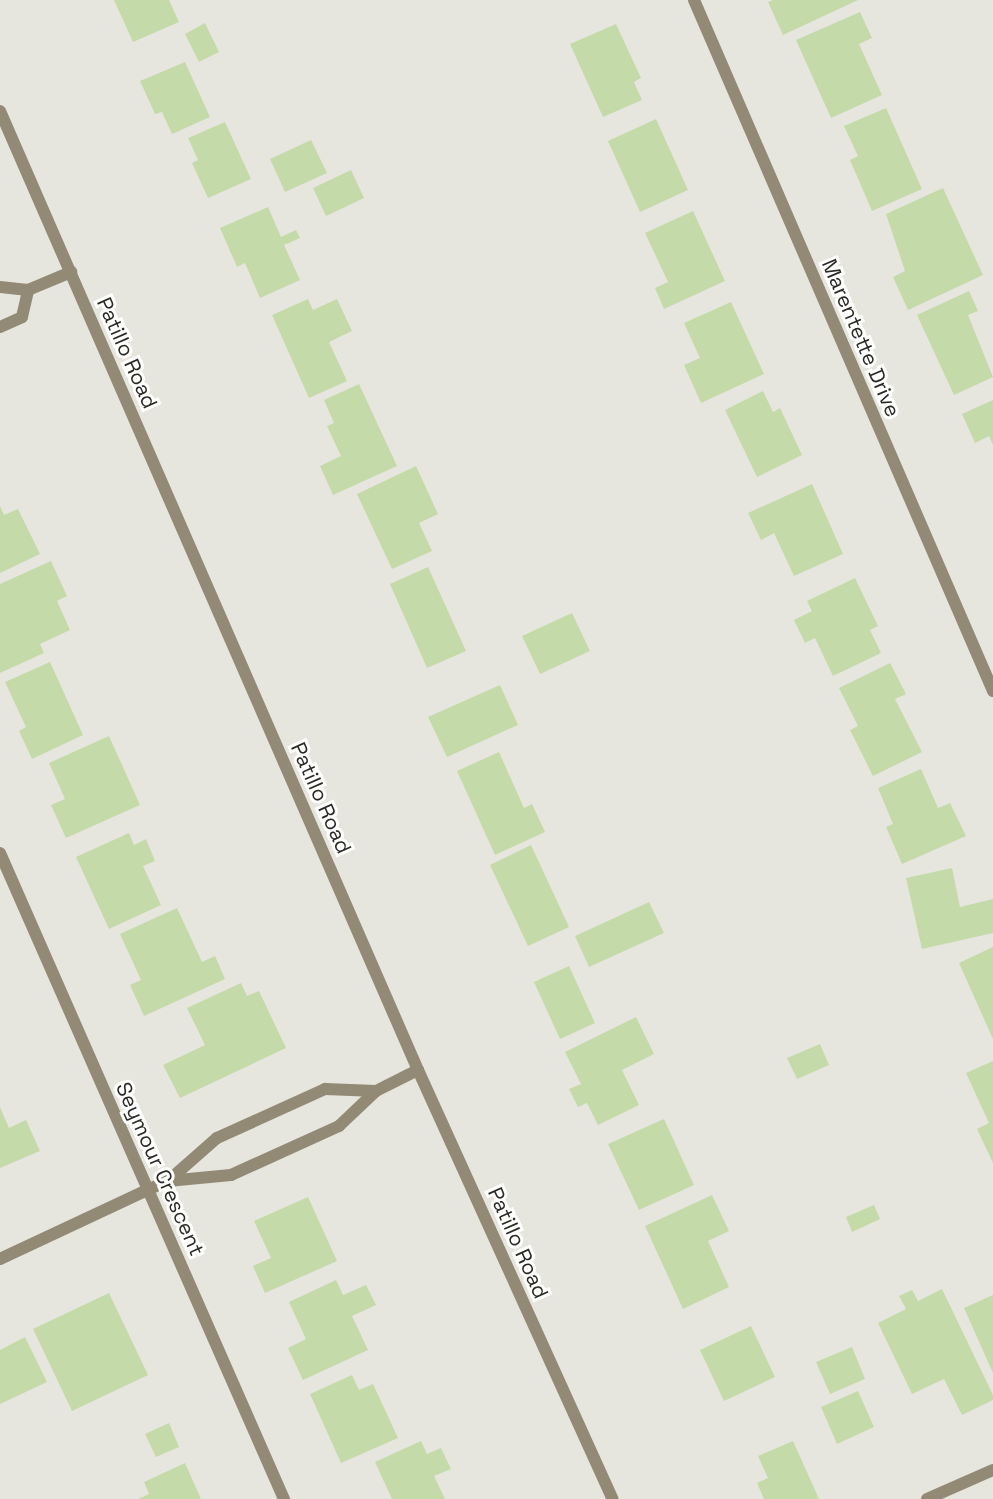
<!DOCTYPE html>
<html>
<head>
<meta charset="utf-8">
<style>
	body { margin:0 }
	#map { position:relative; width:993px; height:1499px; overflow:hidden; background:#e6e6de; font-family:"Space Grotesk",sans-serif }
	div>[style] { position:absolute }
	.building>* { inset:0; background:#c5daa9 }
	.minor>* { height:12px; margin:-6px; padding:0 6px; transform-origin:6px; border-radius:6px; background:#938a76 }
	.tertiary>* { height:12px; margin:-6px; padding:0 6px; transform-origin:6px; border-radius:6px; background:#938a76 }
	span { translate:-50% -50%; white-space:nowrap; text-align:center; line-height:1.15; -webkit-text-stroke:6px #fffffe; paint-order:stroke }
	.street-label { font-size:21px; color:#292926 }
</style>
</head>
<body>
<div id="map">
	<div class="building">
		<i style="clip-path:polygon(114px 0,169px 0,179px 22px,133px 42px)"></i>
		<i style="clip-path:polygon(773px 0,858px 0,783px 35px,768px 2px)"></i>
		<i style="clip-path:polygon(860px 12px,872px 38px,859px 44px,882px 95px,831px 118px,796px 40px)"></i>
		<i style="clip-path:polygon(205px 23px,219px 52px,199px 62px,185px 34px)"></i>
		<i style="clip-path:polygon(616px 24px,641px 78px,634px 82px,642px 100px,603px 117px,570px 44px)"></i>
		<i style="clip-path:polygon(185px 62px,210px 117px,172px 134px,162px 112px,155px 114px,140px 81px)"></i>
		<i style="clip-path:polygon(886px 108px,922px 189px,872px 211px,850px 160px,858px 156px,844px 126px)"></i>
		<i style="clip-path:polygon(656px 119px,688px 190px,640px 212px,608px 141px)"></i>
		<i style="clip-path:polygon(225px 122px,251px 179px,208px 198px,192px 163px,198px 160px,188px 138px)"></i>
		<i style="clip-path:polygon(311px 140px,327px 173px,285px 192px,270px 159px)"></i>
		<i style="clip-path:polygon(351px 170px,364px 198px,326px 216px,313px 188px)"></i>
		<i style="clip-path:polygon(943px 188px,983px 275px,908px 310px,893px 277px,905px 271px,886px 214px)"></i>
		<i style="clip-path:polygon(268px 207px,281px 237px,296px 230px,300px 238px,284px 245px,300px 280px,260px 298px,245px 263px,237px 267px,220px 228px)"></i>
		<i style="clip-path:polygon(693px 211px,725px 281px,664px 309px,655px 288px,668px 282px,645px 233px)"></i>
		<i style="clip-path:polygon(969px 291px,978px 311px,968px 315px,993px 377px,954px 395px,917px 315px)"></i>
		<i style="clip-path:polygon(308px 299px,313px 310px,337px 299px,352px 331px,329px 342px,347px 381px,309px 398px,272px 315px)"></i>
		<i style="clip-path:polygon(731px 302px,764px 374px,701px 403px,684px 365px,700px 358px,684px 323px)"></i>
		<i style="clip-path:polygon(359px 384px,397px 466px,333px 495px,320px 466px,341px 456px,327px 426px,334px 423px,324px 400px)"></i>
		<i style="clip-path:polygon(763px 391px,773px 412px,780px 408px,802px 455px,757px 477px,725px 410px)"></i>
		<i style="clip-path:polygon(993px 400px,993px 445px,989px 436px,975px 443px,962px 414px)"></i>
		<i style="clip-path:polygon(416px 466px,438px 514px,419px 523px,432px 551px,392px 569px,357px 494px)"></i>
		<i style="clip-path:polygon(812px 484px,843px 554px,794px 576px,774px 533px,761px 540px,748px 513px)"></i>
		<i style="clip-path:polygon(0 506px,4px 515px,18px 509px,40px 554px,0 573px)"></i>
		<i style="clip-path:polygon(51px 561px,67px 596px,57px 601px,70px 630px,40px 644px,44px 653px,0 673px,0 584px)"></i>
		<i style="clip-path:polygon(428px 567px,466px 651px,427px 668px,390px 584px)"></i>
		<i style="clip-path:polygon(855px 578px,878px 626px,870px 630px,881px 653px,833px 676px,815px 638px,805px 643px,794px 620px,812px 611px,807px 601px)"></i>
		<i style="clip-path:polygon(572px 613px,590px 651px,540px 674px,522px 636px)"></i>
		<i style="clip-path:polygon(50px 662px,83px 735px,32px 759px,19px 731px,26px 727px,5px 682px)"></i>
		<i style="clip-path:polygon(890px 663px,906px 694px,895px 699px,922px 752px,873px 776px,850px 730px,858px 726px,839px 688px)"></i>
		<i style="clip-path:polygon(500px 685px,518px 725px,447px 757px,428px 717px)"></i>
		<i style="clip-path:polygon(109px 736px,140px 805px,66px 838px,51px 805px,65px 799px,49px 763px)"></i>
		<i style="clip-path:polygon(499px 752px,524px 808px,532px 804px,545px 832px,495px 855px,457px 771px)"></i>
		<i style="clip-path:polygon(921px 769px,938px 808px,950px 803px,966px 836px,902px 864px,886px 827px,893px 824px,878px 788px)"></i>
		<i style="clip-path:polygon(129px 833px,134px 845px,146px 839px,155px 861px,143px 866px,161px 905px,109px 929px,76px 857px)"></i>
		<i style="clip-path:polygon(531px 845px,569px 927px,528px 946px,490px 865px)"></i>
		<i style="clip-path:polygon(952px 868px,960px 907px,993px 899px,993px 933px,922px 949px,906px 878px)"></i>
		<i style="clip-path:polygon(649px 902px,664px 933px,589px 967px,575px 936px)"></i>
		<i style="clip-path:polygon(177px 908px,202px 962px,215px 956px,225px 979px,144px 1016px,130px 985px,141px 980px,120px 934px)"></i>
		<i style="clip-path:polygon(993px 947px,993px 1039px,959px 963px)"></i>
		<i style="clip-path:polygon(569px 966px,595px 1023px,560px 1039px,534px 982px)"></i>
		<i style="clip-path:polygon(241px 983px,247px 996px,259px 991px,286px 1048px,180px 1098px,163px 1065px,205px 1045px,187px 1008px)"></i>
		<i style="clip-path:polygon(636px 1017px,654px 1054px,622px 1070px,639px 1105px,598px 1125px,587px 1103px,578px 1107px,569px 1089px,581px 1084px,565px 1052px)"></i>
		<i style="clip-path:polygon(820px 1044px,829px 1065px,797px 1079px,787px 1058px)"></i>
		<i style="clip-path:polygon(993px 1061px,993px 1163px,977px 1129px,989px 1123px,966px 1073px)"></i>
		<i style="clip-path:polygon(0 1107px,9px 1128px,26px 1120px,40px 1151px,0 1168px)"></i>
		<i style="clip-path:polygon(664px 1119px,694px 1185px,639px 1210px,608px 1144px)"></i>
		<i style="clip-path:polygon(712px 1195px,729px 1231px,708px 1241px,729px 1287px,683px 1309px,645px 1226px)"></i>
		<i style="clip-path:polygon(308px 1197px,337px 1261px,265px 1293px,253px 1266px,271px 1258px,254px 1221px)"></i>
		<i style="clip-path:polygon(874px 1205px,880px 1219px,852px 1232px,846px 1217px)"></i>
		<i style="clip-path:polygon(336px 1280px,343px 1295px,366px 1285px,376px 1305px,352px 1316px,368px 1350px,303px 1380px,288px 1348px,306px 1339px,289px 1302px)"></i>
		<i style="clip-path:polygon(942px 1289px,993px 1395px,993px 1400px,962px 1415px,944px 1379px,912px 1394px,878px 1323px,906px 1309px,899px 1296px,912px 1290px,918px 1301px)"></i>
		<i style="clip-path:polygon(109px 1293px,148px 1375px,72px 1411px,33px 1329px)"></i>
		<i style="clip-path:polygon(993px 1295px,993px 1373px,964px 1308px)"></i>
		<i style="clip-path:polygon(751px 1326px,775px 1377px,724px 1401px,700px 1350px)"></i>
		<i style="clip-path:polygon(25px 1337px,47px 1382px,0 1404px,0 1350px)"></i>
		<i style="clip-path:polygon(852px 1347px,865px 1379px,830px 1394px,816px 1362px)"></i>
		<i style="clip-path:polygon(352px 1375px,359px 1390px,373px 1384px,398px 1438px,341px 1463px,310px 1394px)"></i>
		<i style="clip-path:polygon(858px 1391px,874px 1427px,837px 1444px,821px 1407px)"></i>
		<i style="clip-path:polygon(169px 1423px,179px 1447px,156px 1457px,145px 1434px)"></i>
		<i style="clip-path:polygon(421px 1441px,427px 1454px,441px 1448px,451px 1469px,434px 1476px,445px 1499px,392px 1499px,375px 1462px)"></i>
		<i style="clip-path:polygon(793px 1441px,819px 1499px,764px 1499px,757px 1483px,768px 1478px,758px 1456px)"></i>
		<i style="clip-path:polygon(185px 1463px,201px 1499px,138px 1499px,149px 1494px,144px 1482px)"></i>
	</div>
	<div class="minor">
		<i style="left:694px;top:0;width:753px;rotate:66.6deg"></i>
		<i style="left:0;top:287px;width:28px;rotate:6deg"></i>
		<i style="left:28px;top:290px;width:47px;rotate:-22.7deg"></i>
		<i style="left:0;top:327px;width:24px;rotate:-24deg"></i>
		<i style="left:22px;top:317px;width:28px;rotate:-77deg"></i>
		<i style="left:0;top:853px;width:706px;rotate:66.27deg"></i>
		<i style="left:168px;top:1181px;width:65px;rotate:-41.3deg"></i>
		<i style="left:217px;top:1138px;width:119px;rotate:-24.4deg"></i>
		<i style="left:325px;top:1089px;width:51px;rotate:2.2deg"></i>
		<i style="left:0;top:1259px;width:162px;rotate:-25.1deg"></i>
		<i style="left:147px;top:1190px;width:23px;rotate:-23deg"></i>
		<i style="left:168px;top:1181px;width:63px;rotate:-5.4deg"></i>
		<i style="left:231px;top:1175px;width:119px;rotate:-24.4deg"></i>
		<i style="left:339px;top:1126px;width:51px;rotate:-43.4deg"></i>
		<i style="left:376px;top:1091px;width:47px;rotate:-26.6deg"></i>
		<i style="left:927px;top:1499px;width:72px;rotate:-23.7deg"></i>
	</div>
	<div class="tertiary">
		<i style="left:0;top:111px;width:1046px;rotate:66.45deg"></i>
		<i style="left:418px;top:1070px;width:471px;rotate:65.6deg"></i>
	</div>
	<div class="street-label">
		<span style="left:861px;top:338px;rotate:67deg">Marentette Drive</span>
		<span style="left:127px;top:353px;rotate:66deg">Patillo Road</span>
		<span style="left:321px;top:798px;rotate:66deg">Patillo Road</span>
		<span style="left:160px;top:1169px;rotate:66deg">Seymour Crescent</span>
		<span style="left:518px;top:1243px;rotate:66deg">Patillo Road</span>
	</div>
</div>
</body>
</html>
